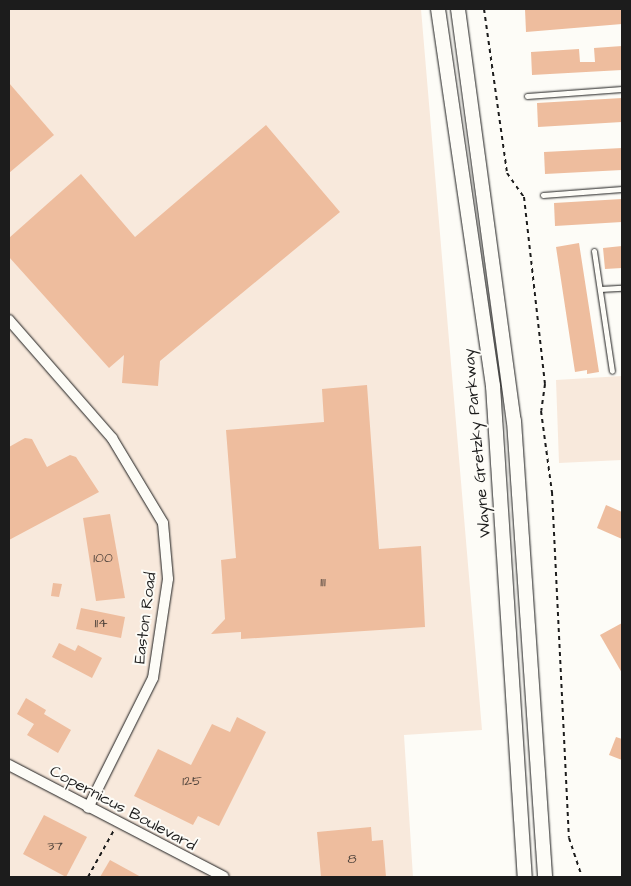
<!DOCTYPE html>
<html>
<head>
<meta charset="utf-8">
<style>
	body { margin:0 }
	#map { position:relative; width:631px; height:886px; overflow:hidden; background:#fdfcf7; font-family:"Architects Daughter",sans-serif }
	div>[style] { position:absolute }
	.built>* { inset:0; background:#f8e9dc }
	.building>* { inset:0; background:#eebd9e }
	.path>* { height:2px; margin-top:-1px; transform-origin:0; background:repeating-linear-gradient(90deg,#1c1c1c 0 4px,transparent 0 8px) }
	.roads { filter:drop-shadow(0 0 1px #1c1c1c) drop-shadow(0 0 1px #1c1c1c) }
	.service>* { height:5px; margin:-2.5px; padding:0 2.5px; transform-origin:2.5px; border-radius:2.5px; background:#fdfcf7 }
	.minor>* { height:10px; margin:-5px; padding:0 5px; transform-origin:5px; border-radius:5px; background:#fdfcf7 }
	.secondary>* { height:14px; margin:-7px; padding:0 7px; transform-origin:7px; border-radius:7px; background:#fdfcf7 }
	span { translate:-50% -50%; white-space:nowrap; text-align:center; line-height:1.15; -webkit-text-stroke:4px #fdfcf7; paint-order:stroke }
	.number-label { font-size:14px; color:#50443c }
	.number-label span { -webkit-text-stroke-width:0 }
	.street-label { font-size:16px; color:#1c1c1c }
	.frame { position:absolute; inset:0; border:10px solid #1c1c1c; pointer-events:none }
</style>
</head>
<body>
<div id="map">
	<div class="built">
		<i style="clip-path:polygon(9px 9px,421px 9px,482px 730px,404px 735px,413px 877px,9px 877px)"></i>
		<i style="clip-path:polygon(622px 376px,622px 460px,559px 463px,556px 380px)"></i>
	</div>
	<div class="building">
		<i style="clip-path:polygon(525px 9px,622px 9px,622px 24px,526px 32px)"></i>
		<i style="clip-path:polygon(622px 46px,622px 70px,532px 75px,531px 52px,579px 49px,580px 62px,595px 62px,594px 48px)"></i>
		<i style="clip-path:polygon(9px 83px,54px 135px,9px 173px)"></i>
		<i style="clip-path:polygon(622px 98px,622px 122px,538px 127px,537px 103px)"></i>
		<i style="clip-path:polygon(266px 125px,340px 212px,160px 361px,158px 386px,122px 383px,124px 355px,109px 368px,9px 257px,9px 238px,81px 174px,135px 237px)"></i>
		<i style="clip-path:polygon(622px 148px,622px 170px,545px 174px,544px 152px)"></i>
		<i style="clip-path:polygon(622px 199px,622px 222px,555px 226px,554px 203px)"></i>
		<i style="clip-path:polygon(579px 243px,599px 372px,587px 374px,587px 370px,575px 372px,556px 247px)"></i>
		<i style="clip-path:polygon(622px 246px,622px 268px,605px 269px,603px 248px)"></i>
		<i style="clip-path:polygon(367px 385px,379px 549px,421px 546px,425px 627px,241px 639px,241px 632px,211px 634px,225px 619px,221px 560px,236px 558px,226px 430px,324px 422px,322px 389px)"></i>
		<i style="clip-path:polygon(25px 438px,32px 439px,47px 467px,70px 455px,76px 457px,99px 492px,9px 540px,9px 447px)"></i>
		<i style="clip-path:polygon(606px 505px,622px 512px,622px 539px,597px 528px)"></i>
		<i style="clip-path:polygon(110px 514px,125px 598px,96px 601px,83px 518px)"></i>
		<i style="clip-path:polygon(53px 583px,62px 584px,59px 597px,51px 596px)"></i>
		<i style="clip-path:polygon(81px 608px,125px 617px,121px 638px,76px 629px)"></i>
		<i style="clip-path:polygon(622px 623px,622px 673px,600px 635px)"></i>
		<i style="clip-path:polygon(59px 643px,75px 651px,78px 645px,102px 658px,92px 678px,52px 657px)"></i>
		<i style="clip-path:polygon(26px 698px,46px 710px,44px 714px,71px 730px,58px 753px,27px 735px,34px 724px,17px 714px)"></i>
		<i style="clip-path:polygon(237px 717px,266px 732px,219px 826px,198px 816px,193px 825px,134px 796px,158px 749px,191px 765px,212px 724px,230px 732px)"></i>
		<i style="clip-path:polygon(616px 737px,622px 739px,622px 760px,609px 755px)"></i>
		<i style="clip-path:polygon(44px 815px,87px 837px,66px 877px,23px 854px)"></i>
		<i style="clip-path:polygon(371px 827px,372px 841px,383px 840px,386px 877px,321px 877px,317px 832px)"></i>
		<i style="clip-path:polygon(110px 860px,141px 877px,100px 877px)"></i>
	</div>
	<div class="path">
		<i style="left:484px;top:9px;width:166px;rotate:82deg"></i>
		<i style="left:507px;top:173px;width:29px;rotate:55deg"></i>
		<i style="left:524px;top:197px;width:188px;rotate:83.6deg"></i>
		<i style="left:545px;top:384px;width:27px;rotate:98deg"></i>
		<i style="left:541px;top:411px;width:82px;rotate:82.3deg"></i>
		<i style="left:552px;top:492px;width:346px;rotate:87.2deg"></i>
		<i style="left:569px;top:838px;width:41px;rotate:71.6deg"></i>
		<i style="left:88px;top:877px;width:54px;rotate:-61deg"></i>
	</div>
	<div class="roads">
		<div class="service">
			<i style="left:527px;top:96px;width:95px;rotate:-4.2deg"></i>
			<i style="left:543px;top:195px;width:79px;rotate:-4.3deg"></i>
			<i style="left:594px;top:251px;width:121px;rotate:81.5deg"></i>
			<i style="left:600px;top:289px;width:22px;rotate:-3deg"></i>
		</div>
		<div class="minor">
			<i style="left:9px;top:320px;width:157px;rotate:48.9deg"></i>
			<i style="left:112px;top:438px;width:99px;rotate:59deg"></i>
			<i style="left:163px;top:523px;width:56px;rotate:84.9deg"></i>
			<i style="left:168px;top:579px;width:100px;rotate:98.6deg"></i>
			<i style="left:153px;top:678px;width:145px;rotate:116.6deg"></i>
			<i style="left:9px;top:765px;width:242px;rotate:27.5deg"></i>
		</div>
		<div class="secondary">
			<i style="left:438px;top:9px;width:381px;rotate:81.7deg"></i>
			<i style="left:493px;top:386px;width:492px;rotate:86.3deg"></i>
			<i style="left:458px;top:9px;width:416px;rotate:82.3deg"></i>
			<i style="left:514px;top:421px;width:457px;rotate:86.1deg"></i>
		</div>
	</div>
	<div class="number-label">
		<span style="left:103px;top:558px">100</span>
		<span style="left:323px;top:582px">111</span>
		<span style="left:101px;top:623px">114</span>
		<span style="left:192px;top:781px">125</span>
		<span style="left:55px;top:846px">37</span>
		<span style="left:352px;top:859px">8</span>
	</div>
	<div class="street-label">
		<span style="left:477px;top:443px;rotate:-95deg">Wayne Gretzky Parkway</span>
		<span style="left:145px;top:618px;rotate:-83deg">Easton Road</span>
		<span style="left:123px;top:808px;rotate:28deg">Copernicus Boulevard</span>
	</div>
	<div class="frame"></div>
</div>
</body>
</html>
